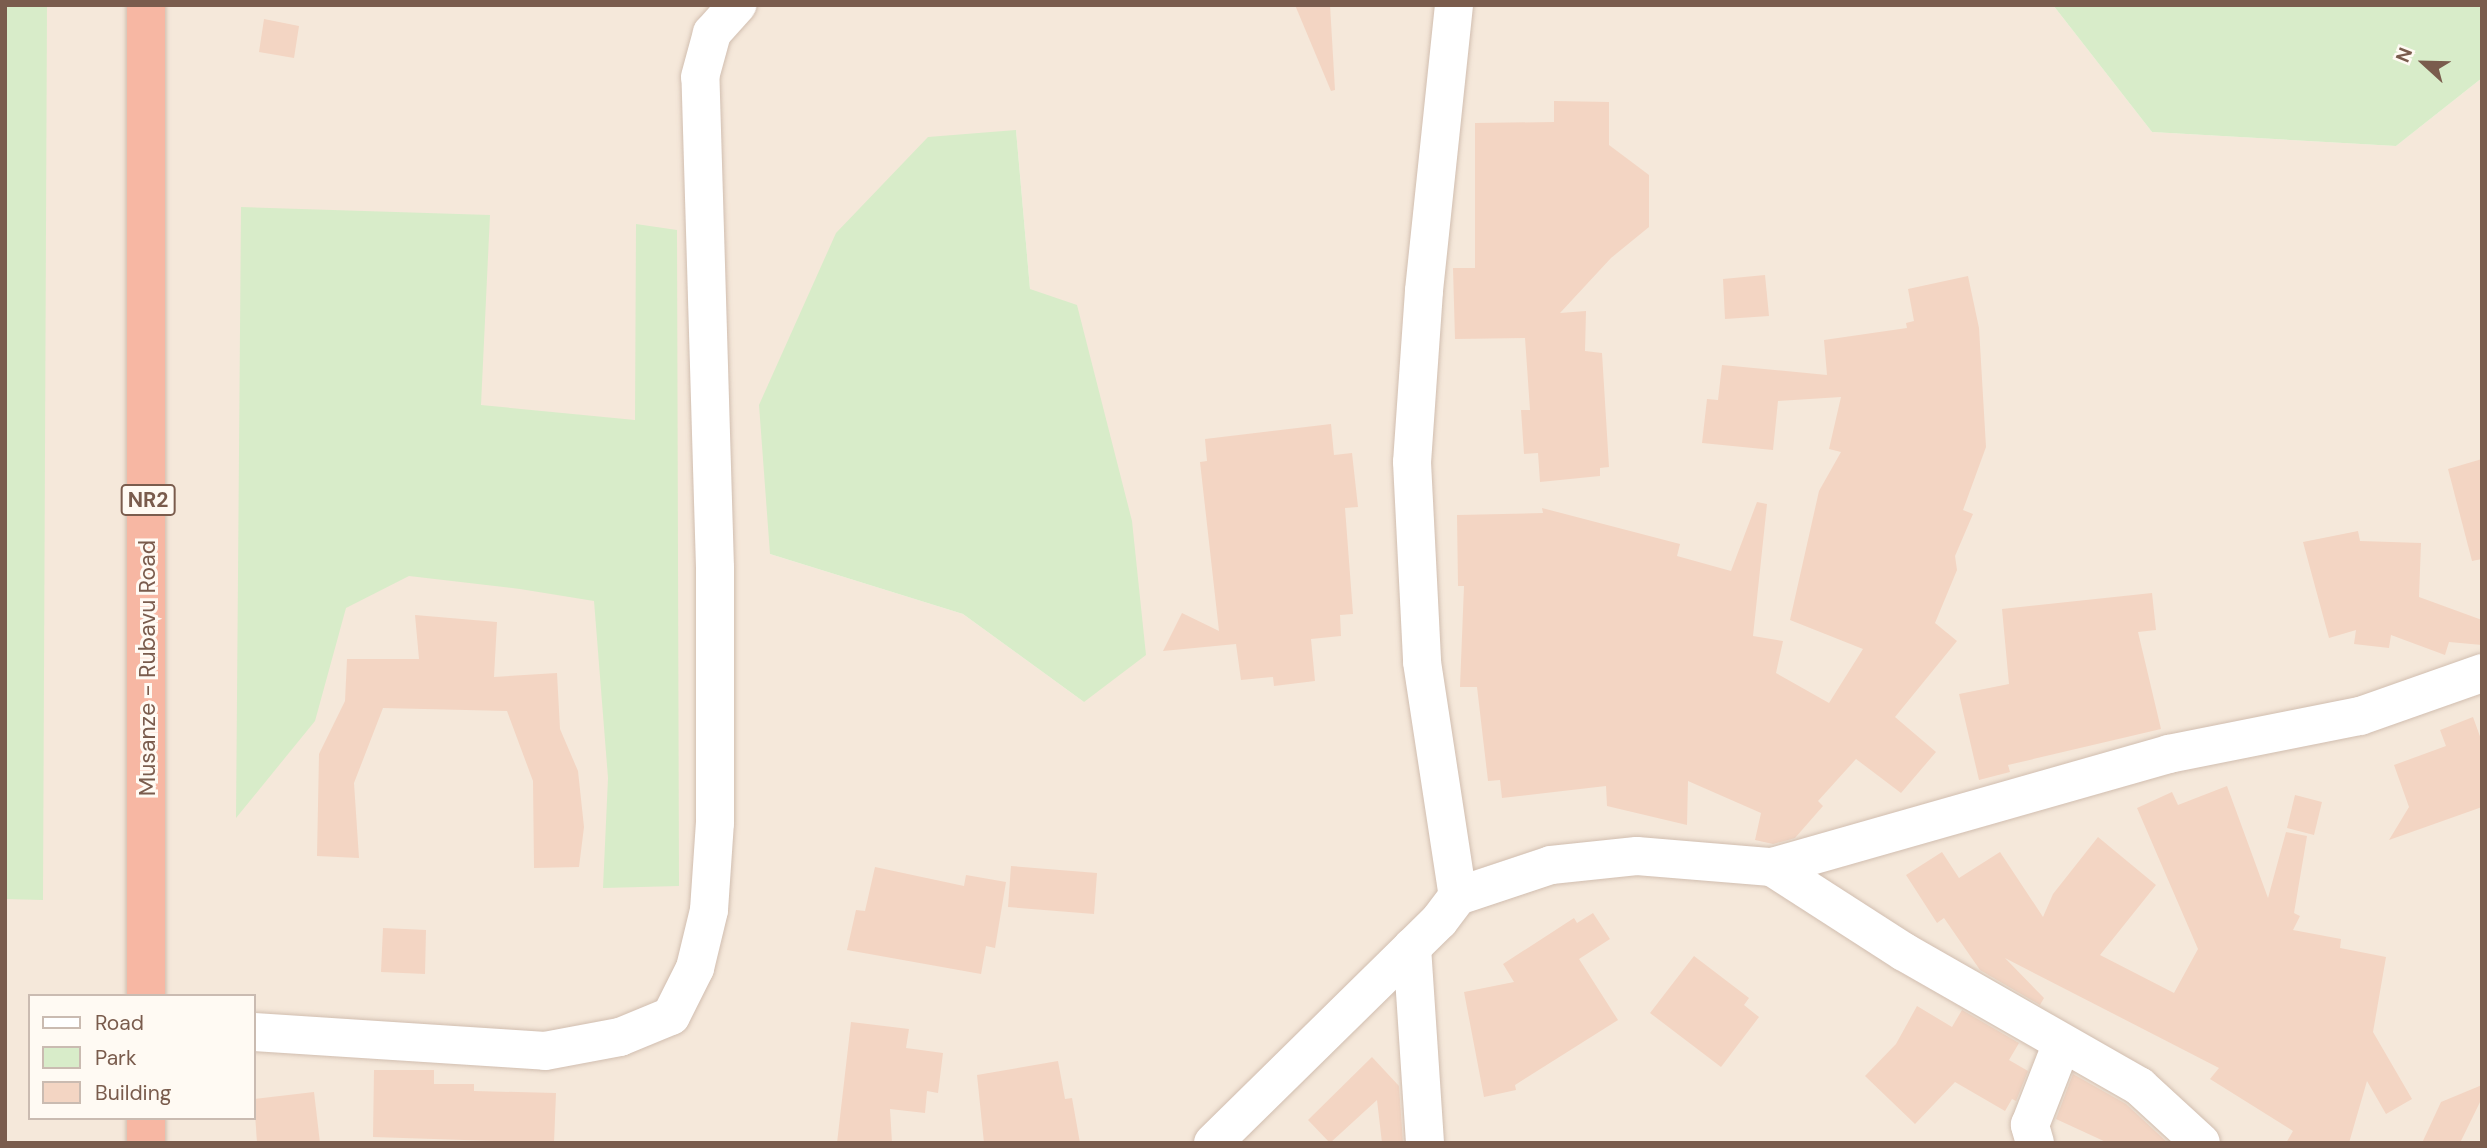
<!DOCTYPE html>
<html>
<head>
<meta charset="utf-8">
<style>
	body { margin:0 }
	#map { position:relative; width:2487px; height:1148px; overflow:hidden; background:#fdf6ec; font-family:"DM Sans",sans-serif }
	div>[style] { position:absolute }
	.residential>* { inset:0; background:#f5e8da }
	.green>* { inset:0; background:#d8ecc9 }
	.building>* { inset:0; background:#f3d5c3 }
	.roads { filter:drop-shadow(0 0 2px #d1beb0) drop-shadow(0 0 2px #d1beb0) }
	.street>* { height:38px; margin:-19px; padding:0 19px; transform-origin:19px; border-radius:19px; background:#fff }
	.highway>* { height:38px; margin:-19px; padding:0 19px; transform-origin:19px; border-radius:19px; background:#f7b7a3 }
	span { translate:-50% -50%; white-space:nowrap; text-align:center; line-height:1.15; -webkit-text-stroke:6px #fffaf3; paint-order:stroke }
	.shield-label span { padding:2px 5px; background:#fffaf3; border:2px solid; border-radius:5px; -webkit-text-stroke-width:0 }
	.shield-label { font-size:21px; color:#7a5c4d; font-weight:700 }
	.street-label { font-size:23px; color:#7a5c4d }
	.frame { position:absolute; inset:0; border:7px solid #7a5c4d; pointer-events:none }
	.legend { position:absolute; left:28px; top:994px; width:228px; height:126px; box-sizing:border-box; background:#fffaf3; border:2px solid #cabbb1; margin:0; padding:9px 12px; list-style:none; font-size:21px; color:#7a5c4d }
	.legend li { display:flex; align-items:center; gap:14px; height:35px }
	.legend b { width:35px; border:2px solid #cabbb1 }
	.north { position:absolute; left:2389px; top:28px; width:70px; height:70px; -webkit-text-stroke:5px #fffaf3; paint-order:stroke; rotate:292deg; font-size:19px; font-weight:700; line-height:28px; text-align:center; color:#7a5c4d }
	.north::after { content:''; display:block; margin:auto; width:24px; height:32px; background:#7a5c4d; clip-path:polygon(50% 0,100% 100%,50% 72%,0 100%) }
</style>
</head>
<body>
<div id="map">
	<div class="residential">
		<i style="clip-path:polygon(evenodd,5px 5px,2053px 5px,2152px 132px,2396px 146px,2482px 78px,2482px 1143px,5px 1143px,5px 5px,1016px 130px,1030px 289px,1084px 702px,963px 614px,770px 554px,1016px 130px,5px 5px,30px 996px,254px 996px,254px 1118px,30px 1118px,30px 996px)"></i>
	</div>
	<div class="green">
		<i style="clip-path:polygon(5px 5px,47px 5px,43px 900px,5px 899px)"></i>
		<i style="clip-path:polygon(2053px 5px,2482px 5px,2482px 78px,2396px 146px,2152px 132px)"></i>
		<i style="clip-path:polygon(1016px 130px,1030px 289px,1077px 305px,1132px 521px,1146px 655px,1084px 702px,963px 614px,770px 554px,759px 405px,836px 233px,928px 137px)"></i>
		<i style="clip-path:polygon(241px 207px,490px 215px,481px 405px,635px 420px,636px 224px,677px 230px,679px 886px,603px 888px,608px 778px,594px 601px,520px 589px,409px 576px,346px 608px,315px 721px,236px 818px)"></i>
	</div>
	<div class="building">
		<i style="clip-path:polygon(1295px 5px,1330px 5px,1335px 90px,1331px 91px)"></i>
		<i style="clip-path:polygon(264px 19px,299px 26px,294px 58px,259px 52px)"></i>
		<i style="clip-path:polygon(1554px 101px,1609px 102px,1609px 145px,1649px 175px,1649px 227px,1611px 258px,1560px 313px,1586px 311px,1585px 351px,1602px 353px,1609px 467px,1600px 468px,1600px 476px,1540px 482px,1538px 453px,1524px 454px,1521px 410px,1530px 410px,1525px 338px,1455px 339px,1453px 268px,1475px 268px,1475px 123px,1554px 122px)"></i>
		<i style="clip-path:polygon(1765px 275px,1769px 316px,1725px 319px,1723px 279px)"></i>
		<i style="clip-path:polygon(1968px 276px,1979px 328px,1986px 447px,1963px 510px,1973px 514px,1955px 556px,1957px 570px,1935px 623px,1957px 641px,1895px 717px,1936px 752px,1901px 793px,1856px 759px,1818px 801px,1823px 806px,1795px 838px,1773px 844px,1755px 840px,1761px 813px,1688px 781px,1687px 825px,1607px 806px,1606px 786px,1502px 798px,1500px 780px,1488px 781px,1477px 687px,1460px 687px,1464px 586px,1458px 586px,1457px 515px,1543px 513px,1542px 508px,1680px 544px,1677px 556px,1731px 571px,1757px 502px,1767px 504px,1753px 636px,1783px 641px,1776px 673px,1829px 703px,1863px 649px,1790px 620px,1819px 491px,1841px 452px,1829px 449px,1841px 397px,1778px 401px,1773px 450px,1702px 443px,1707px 399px,1718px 400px,1722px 365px,1827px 375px,1824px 340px,1907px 328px,1906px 323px,1914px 321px,1908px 289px)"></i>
		<i style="clip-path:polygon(1331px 424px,1334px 455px,1352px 453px,1358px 507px,1345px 508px,1353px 614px,1340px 615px,1341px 636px,1311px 639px,1315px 681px,1274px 686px,1273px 677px,1241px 680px,1236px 644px,1163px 651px,1182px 613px,1219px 631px,1200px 462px,1207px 461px,1205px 439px)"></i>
		<i style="clip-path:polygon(2482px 459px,2482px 559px,2472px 561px,2448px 469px)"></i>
		<i style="clip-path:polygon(2358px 531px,2360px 541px,2421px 543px,2419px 597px,2482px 620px,2482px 645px,2449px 642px,2445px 655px,2391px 635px,2389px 648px,2354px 644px,2356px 630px,2329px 638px,2303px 542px)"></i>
		<i style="clip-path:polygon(2152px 593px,2156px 630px,2138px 632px,2161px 729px,2008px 765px,2010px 772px,1979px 780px,1959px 694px,2009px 684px,2002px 609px)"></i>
		<i style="clip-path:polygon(415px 615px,497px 622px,494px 677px,557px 673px,560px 729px,578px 771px,584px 827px,579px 867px,534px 868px,533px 781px,507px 711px,383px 708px,354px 783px,359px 858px,317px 856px,319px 754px,345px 701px,347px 659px,419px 659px)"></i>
		<i style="clip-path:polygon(2473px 717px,2482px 742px,2482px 807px,2389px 840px,2409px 807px,2394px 765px,2446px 746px,2440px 730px)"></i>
		<i style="clip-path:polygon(2227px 786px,2268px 898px,2286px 832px,2307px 836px,2294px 913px,2300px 916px,2293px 930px,2341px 939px,2340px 948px,2386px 957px,2373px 1032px,2412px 1099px,2386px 1114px,2367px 1081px,2349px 1143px,2286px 1143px,2293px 1131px,2210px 1079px,2219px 1068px,2005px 958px,2044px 998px,2040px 1005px,1980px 970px,1944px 918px,1937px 923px,1906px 875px,1942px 852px,1959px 878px,2000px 852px,2043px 917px,2053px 894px,2098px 837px,2156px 885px,2100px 955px,2174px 993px,2198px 949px,2137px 808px,2172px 792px,2178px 805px)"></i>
		<i style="clip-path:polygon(2295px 795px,2322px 802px,2314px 835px,2287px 828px)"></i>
		<i style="clip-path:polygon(1011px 866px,1097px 873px,1094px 914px,1008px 907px)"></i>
		<i style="clip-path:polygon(875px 867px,964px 886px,966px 875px,1006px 882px,995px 948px,986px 946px,981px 974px,847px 950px,856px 910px,865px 911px)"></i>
		<i style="clip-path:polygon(1593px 913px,1610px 939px,1579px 959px,1618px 1020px,1515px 1085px,1516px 1090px,1484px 1097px,1464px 992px,1514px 982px,1503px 964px,1574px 918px,1577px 923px)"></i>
		<i style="clip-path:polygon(383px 928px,426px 930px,425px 974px,381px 972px)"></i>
		<i style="clip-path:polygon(1694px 956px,1749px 998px,1744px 1005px,1759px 1017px,1721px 1067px,1650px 1013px)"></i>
		<i style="clip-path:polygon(1917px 1006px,1952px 1027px,1962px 1010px,2019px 1043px,2009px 1060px,2028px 1071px,2016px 1101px,2012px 1099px,2005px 1111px,1955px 1082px,1915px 1124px,1865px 1076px,1896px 1044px)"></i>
		<i style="clip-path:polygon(851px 1022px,909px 1029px,906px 1048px,943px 1053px,938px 1093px,927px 1091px,925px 1113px,890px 1109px,892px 1143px,837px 1143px)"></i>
		<i style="clip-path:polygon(1372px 1057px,1399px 1086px,1403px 1143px,1382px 1143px,1377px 1100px,1330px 1143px,1308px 1120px)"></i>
		<i style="clip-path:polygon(1058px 1061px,1065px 1099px,1072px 1098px,1080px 1143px,984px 1143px,977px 1075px)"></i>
		<i style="clip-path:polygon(374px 1070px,434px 1070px,434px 1084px,474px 1084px,474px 1091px,556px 1093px,554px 1143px,373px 1137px)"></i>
		<i style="clip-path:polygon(2073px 1074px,2126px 1104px,2168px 1143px,2108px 1143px,2056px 1119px)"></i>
		<i style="clip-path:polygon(2482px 1085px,2482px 1098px,2460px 1143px,2422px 1143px,2441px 1102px)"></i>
		<i style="clip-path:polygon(314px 1092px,320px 1143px,257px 1143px,254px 1099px)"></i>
	</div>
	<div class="roads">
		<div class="street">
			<i style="left:1454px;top:5px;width:288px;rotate:96deg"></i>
			<i style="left:1424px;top:291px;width:171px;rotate:94deg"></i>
			<i style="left:1412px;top:462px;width:200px;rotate:87.1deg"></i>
			<i style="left:1422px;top:662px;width:237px;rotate:81.3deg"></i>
			<i style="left:1772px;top:867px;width:157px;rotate:32.8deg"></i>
			<i style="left:1904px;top:952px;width:271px;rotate:29.7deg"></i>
			<i style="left:2139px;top:1086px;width:84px;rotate:42.6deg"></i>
			<i style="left:1412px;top:947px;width:196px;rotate:86.2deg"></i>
			<i style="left:254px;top:1032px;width:292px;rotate:3.7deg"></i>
			<i style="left:545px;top:1051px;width:76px;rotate:-10.6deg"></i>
			<i style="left:620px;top:1037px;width:55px;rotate:-22.4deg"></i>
			<i style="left:671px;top:1016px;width:54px;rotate:-63.4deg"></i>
			<i style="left:695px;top:968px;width:60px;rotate:-76.4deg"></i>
			<i style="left:709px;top:910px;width:87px;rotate:-86.1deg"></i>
			<i style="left:715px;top:823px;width:255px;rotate:-90deg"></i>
			<i style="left:715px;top:568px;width:491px;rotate:-91.7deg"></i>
			<i style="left:700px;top:77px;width:46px;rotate:-74.7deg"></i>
			<i style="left:712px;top:33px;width:38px;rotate:-48deg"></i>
			<i style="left:1213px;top:1143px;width:317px;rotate:-44.5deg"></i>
			<i style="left:1439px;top:921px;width:31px;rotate:-53deg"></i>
			<i style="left:1458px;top:896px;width:98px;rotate:-18.4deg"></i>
			<i style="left:1551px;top:865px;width:86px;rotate:-6deg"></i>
			<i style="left:1637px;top:856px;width:135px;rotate:4.7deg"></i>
			<i style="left:1772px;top:867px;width:413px;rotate:-15.9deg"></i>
			<i style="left:2169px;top:754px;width:195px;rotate:-11.3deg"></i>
			<i style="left:2360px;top:716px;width:129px;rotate:-19.4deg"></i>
			<i style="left:2035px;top:1143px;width:19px;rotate:-106deg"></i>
			<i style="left:2030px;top:1125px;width:88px;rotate:-68.7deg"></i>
		</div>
		<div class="highway">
			<i style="left:146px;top:996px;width:991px;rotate:-90deg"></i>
			<i style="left:146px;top:1118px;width:25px;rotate:90deg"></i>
		</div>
	</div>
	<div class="shield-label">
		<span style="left:148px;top:500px">NR2</span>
	</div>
	<div class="street-label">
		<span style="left:147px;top:668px;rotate:-90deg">Musanze - Rubavu Road</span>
	</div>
	<div class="frame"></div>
	<ul class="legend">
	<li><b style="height:9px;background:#fff"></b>Road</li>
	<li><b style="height:19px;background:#d8ecc9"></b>Park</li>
	<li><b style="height:19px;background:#f3d5c3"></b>Building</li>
	</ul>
	<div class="north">N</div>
</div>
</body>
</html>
